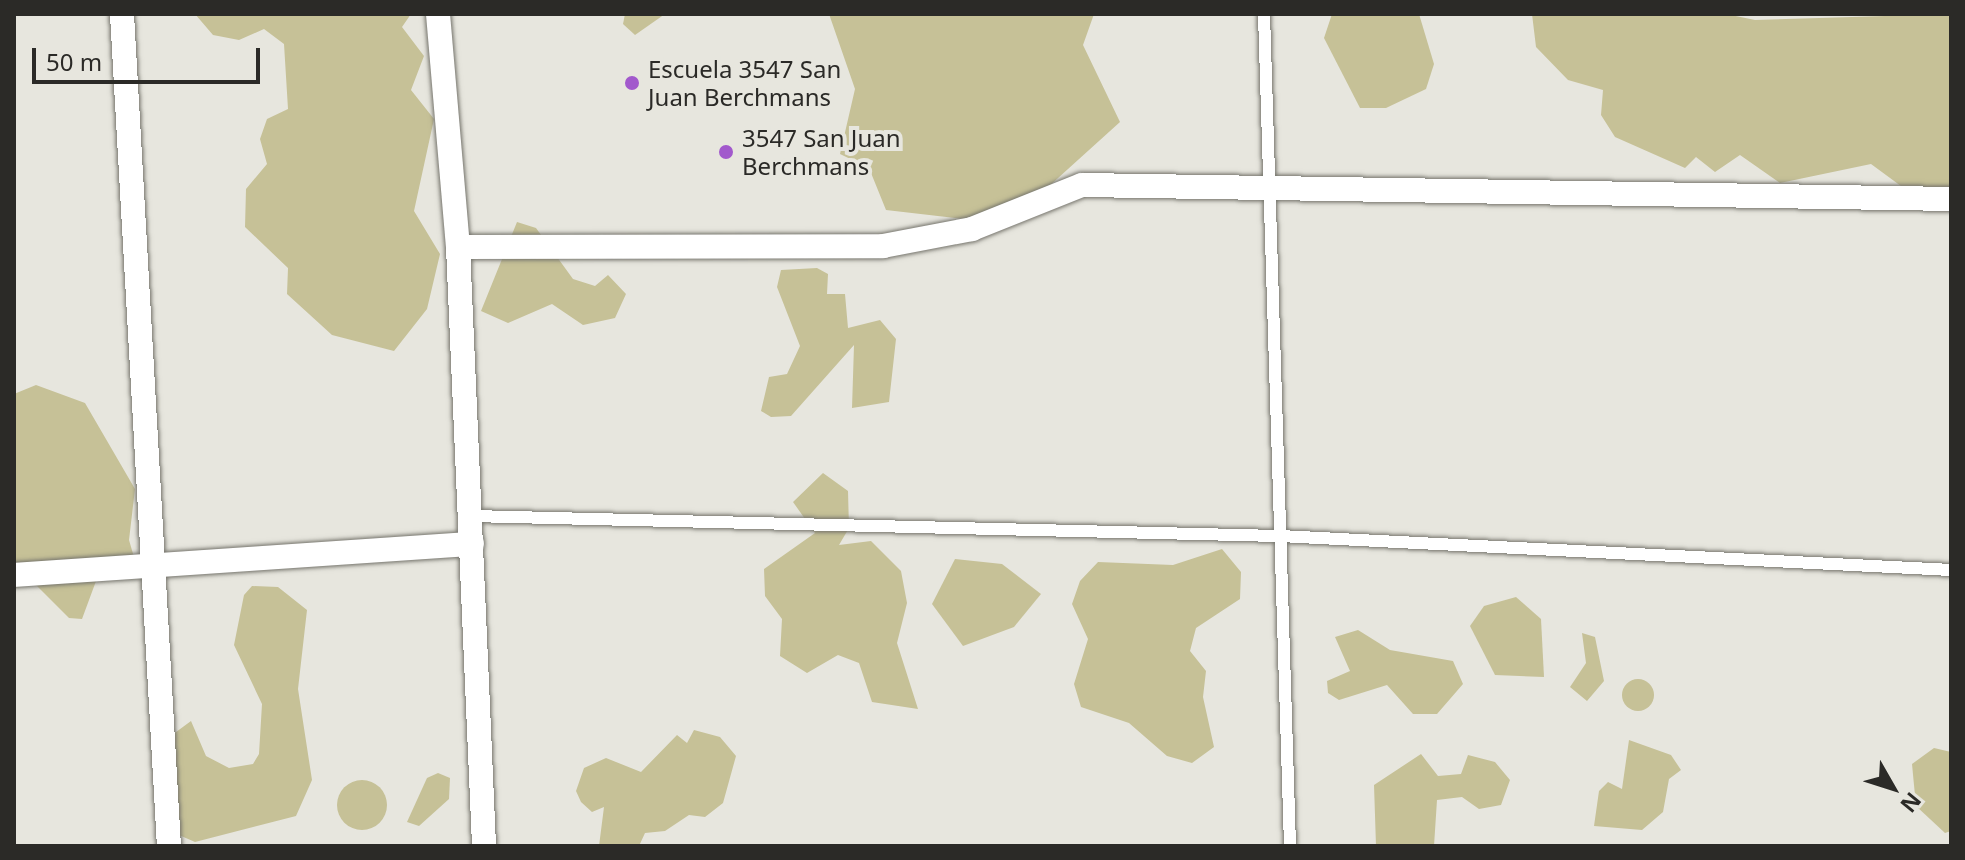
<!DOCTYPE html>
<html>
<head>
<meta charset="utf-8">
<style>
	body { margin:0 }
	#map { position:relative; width:1965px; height:860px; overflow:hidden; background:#e7e6de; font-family:"Noto Sans",sans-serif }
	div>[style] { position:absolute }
	.green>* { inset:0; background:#c6c197 }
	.round { border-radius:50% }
	.roads { filter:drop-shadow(0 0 2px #76756d) drop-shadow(0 0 2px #76756d) }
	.lane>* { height:12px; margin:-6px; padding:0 6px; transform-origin:6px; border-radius:6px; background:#fff }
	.street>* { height:24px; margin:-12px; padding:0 12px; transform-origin:12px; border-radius:12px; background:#fff }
	.dots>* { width:22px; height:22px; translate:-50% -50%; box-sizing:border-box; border:4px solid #e7e6de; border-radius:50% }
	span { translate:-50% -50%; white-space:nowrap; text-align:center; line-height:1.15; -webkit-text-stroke:8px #e7e6de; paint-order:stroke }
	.poi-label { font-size:24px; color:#2b2a27 }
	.left { translate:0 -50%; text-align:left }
	.frame { position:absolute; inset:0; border:16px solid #2b2a27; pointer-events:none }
	.north { position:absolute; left:1853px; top:748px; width:80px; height:80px; -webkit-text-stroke:6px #e7e6de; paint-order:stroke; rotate:129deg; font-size:22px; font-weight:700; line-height:32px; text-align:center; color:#2b2a27 }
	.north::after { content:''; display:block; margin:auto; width:28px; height:36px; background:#2b2a27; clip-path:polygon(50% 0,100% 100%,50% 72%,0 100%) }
	.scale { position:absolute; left:32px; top:48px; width:228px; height:36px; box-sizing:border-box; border:4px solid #2b2a27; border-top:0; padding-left:10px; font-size:24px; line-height:28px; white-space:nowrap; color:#2b2a27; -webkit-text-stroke:6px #e7e6de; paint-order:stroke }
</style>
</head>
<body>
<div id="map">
	<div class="green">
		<i style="clip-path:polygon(195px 14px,411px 14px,402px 27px,424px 56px,411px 90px,434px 119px,414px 211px,440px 254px,427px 309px,394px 351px,332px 335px,287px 294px,288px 268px,245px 227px,246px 189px,267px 164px,260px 139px,267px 119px,288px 109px,284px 44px,264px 29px,239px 40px,213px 35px)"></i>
		<i style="clip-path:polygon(625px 14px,665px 14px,635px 35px,623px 24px)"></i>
		<i style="clip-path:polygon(829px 14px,1094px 14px,1083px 45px,1120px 122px,1007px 224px,886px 210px,869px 168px,840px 154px,855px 89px)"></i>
		<i style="clip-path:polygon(1332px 14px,1419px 14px,1434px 64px,1426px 89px,1386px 108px,1360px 108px,1324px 38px)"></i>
		<i style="clip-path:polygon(1532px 14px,1726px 14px,1755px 20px,1951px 14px,1951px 187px,1905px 189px,1871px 164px,1780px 183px,1740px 155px,1715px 172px,1696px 157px,1685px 168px,1615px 137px,1601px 115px,1603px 90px,1568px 80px,1536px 47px)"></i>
		<i style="clip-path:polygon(517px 222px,536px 228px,573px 279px,595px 286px,608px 275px,626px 294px,615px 318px,583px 325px,552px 304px,508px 323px,481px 311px)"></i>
		<i style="clip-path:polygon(817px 268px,828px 274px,827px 294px,845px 294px,848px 328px,880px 320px,896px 339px,889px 402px,852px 408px,854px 345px,791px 416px,771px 417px,761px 411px,769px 377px,787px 374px,800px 346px,777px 287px,781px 270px)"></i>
		<i style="clip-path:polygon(36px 385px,85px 403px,135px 489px,129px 540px,136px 564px,99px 573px,82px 619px,69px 618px,14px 563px,14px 394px)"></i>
		<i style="clip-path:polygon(823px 473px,848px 491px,849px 528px,839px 545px,871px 541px,901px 571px,907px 603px,897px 643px,918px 709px,872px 702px,859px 663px,838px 655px,807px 673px,780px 656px,782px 619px,765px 596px,764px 569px,815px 533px,793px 502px)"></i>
		<i style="clip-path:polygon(1222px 549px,1241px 572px,1240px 599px,1196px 628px,1190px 651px,1206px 671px,1203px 697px,1214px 747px,1192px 763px,1167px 756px,1129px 723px,1081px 707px,1074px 684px,1088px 639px,1072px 604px,1080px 581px,1098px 562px,1173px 565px)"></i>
		<i style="clip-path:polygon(955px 559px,1002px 564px,1041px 594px,1014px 627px,963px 646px,932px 604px)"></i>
		<i style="clip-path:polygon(252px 586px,278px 587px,307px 610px,298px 689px,312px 780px,296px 816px,195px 842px,172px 832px,172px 735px,191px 721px,206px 756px,229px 768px,253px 764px,259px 754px,262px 704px,234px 645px,244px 595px)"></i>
		<i style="clip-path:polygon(1516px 597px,1541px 619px,1544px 677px,1495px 675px,1470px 626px,1484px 606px)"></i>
		<i style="clip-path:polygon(1358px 630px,1390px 650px,1453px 661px,1463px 684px,1437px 714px,1413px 714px,1387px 685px,1339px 700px,1328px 693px,1327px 681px,1350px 671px,1335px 637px)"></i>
		<i style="clip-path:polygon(1582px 633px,1595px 637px,1604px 681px,1587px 701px,1570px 687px,1586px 663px)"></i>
		<i class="round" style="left:1622px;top:679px;width:32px;height:32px"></i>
		<i style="clip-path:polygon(694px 730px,720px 737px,736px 756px,723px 803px,705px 817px,689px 815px,665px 831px,645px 833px,639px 846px,599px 846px,604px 807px,592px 812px,581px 802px,576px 791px,584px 768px,606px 758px,641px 772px,677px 735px,687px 743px)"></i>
		<i style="clip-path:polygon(1629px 740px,1671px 755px,1681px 770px,1669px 779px,1663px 812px,1642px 830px,1594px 826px,1599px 791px,1608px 782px,1622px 789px)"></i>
		<i style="clip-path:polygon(1934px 748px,1951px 752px,1951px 831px,1945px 833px,1916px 806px,1912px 764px)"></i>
		<i style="clip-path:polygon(1421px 754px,1438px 776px,1461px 774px,1468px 755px,1495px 762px,1510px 780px,1501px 805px,1479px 809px,1462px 797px,1437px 800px,1434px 846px,1376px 846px,1374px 785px)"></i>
		<i style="clip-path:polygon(438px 773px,450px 778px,449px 799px,419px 826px,407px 822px,427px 778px)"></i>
		<i class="round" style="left:337px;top:780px;width:50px;height:50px"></i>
	</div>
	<div class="roads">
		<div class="lane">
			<i style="left:1264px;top:14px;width:832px;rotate:88.21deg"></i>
			<i style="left:471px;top:516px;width:809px;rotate:1.42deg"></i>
			<i style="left:1280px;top:536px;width:672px;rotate:2.9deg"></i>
		</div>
		<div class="street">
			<i style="left:122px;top:14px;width:833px;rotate:86.77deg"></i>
			<i style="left:438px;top:14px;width:234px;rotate:85.1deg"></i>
			<i style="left:458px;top:247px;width:600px;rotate:87.51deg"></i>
			<i style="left:458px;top:247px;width:425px;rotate:-0.1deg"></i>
			<i style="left:883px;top:246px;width:91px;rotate:-10.8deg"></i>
			<i style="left:972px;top:229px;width:118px;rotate:-21.8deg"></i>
			<i style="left:1082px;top:185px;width:869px;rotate:0.92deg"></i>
			<i style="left:14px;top:575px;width:459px;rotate:-3.9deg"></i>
		</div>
	</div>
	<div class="dots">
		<i style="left:632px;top:83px;background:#a259cc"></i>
		<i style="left:726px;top:152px;background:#a259cc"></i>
	</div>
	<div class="poi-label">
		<span class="left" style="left:648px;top:83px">Escuela 3547 San<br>Juan Berchmans</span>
		<span class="left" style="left:742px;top:152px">3547 San Juan<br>Berchmans</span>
	</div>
	<div class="frame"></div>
	<div class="north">N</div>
	<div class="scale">50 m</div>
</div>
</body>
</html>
